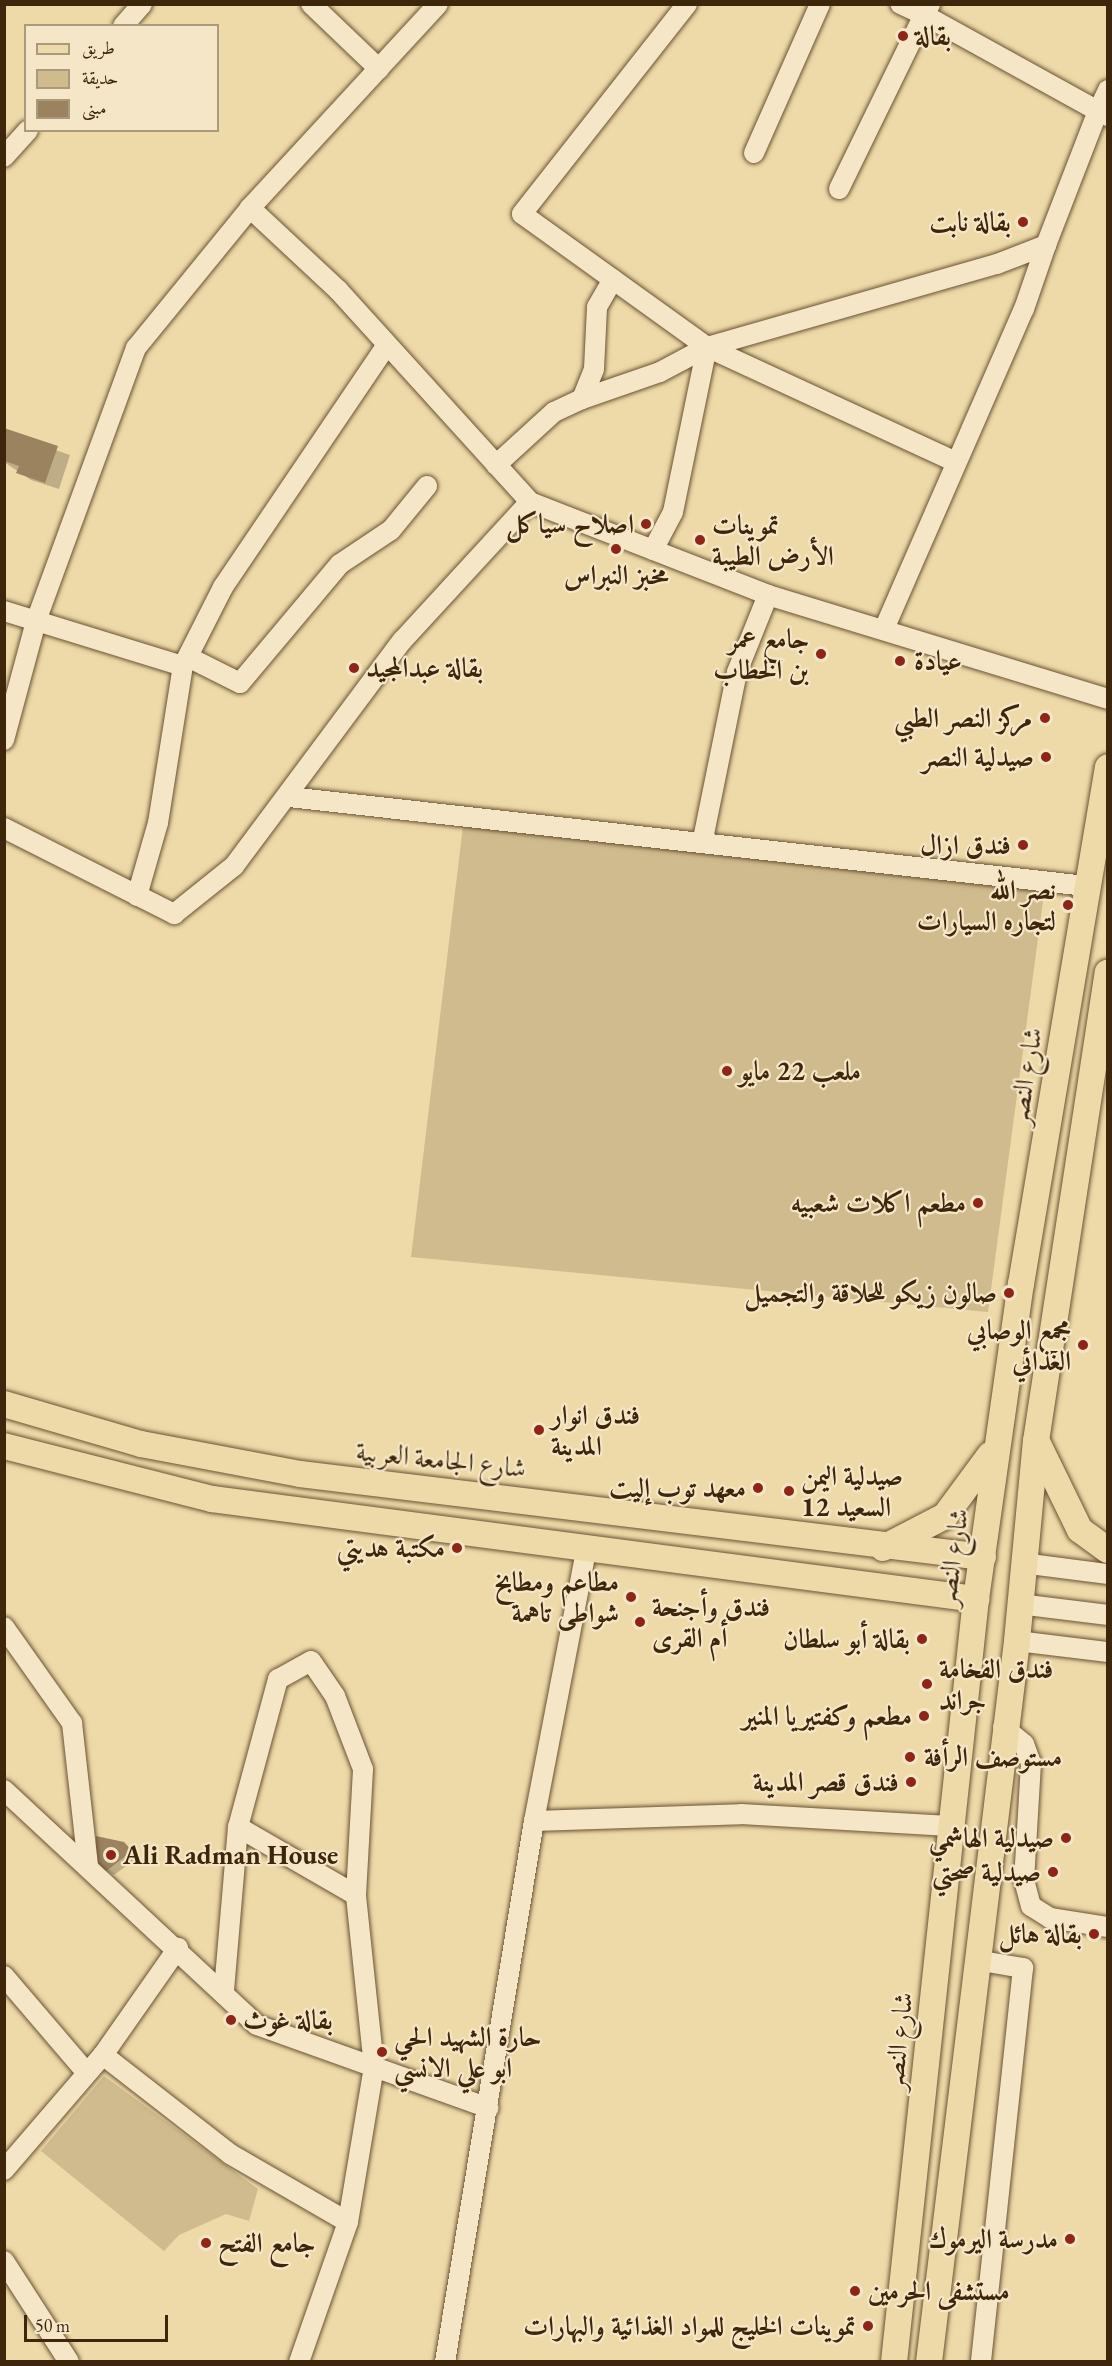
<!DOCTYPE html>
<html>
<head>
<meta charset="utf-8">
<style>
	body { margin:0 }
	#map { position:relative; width:1112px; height:2366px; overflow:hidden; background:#eed9a8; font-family:"EB Garamond",Amiri,serif }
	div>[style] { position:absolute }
	.green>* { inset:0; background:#d0bb8e }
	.shadow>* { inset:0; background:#0003 }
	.building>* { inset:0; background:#9a835e }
	.roads { filter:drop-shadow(0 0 2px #6a5334) drop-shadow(0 0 2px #6a5334) }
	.minor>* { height:20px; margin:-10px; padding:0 10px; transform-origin:10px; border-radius:10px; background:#f4e6c6 }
	.major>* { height:26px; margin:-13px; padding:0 13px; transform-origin:13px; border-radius:13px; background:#eed9a8 }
	.dots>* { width:16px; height:16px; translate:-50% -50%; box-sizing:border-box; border:3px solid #f4e6c6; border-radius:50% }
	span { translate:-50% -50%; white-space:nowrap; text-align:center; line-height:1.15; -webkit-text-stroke:4.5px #f4e6c6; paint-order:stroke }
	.poi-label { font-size:27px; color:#3e260d; font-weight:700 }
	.left { translate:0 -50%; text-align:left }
	.right { translate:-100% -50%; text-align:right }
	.street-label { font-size:27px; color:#3e260d }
	.frame { position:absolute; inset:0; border:6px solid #3e260d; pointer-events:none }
	.legend { position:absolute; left:24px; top:24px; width:195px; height:108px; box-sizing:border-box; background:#f4e6c6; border:2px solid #ab997c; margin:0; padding:8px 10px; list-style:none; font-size:18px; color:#3e260d }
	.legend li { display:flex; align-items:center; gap:12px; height:30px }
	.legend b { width:30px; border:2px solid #ab997c }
	.scale { position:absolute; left:24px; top:2315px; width:144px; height:27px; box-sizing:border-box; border:3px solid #3e260d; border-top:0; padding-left:8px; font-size:18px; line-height:21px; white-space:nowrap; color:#3e260d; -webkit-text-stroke:4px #f4e6c6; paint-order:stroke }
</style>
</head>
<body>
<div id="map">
	<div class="green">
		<i style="clip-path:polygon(463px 826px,1045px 886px,988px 1312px,411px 1257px)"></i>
		<i style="clip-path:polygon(104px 2076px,258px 2189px,249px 2221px,226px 2214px,179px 2235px,164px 2251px,41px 2151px)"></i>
	</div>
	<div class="shadow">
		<i style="clip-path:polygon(4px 432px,70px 455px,59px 489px,31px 480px,4px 462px)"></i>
		<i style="clip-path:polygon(124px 1843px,140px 1856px,114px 1875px,106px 1870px)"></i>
	</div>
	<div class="building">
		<i style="clip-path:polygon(4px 428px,58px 446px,45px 483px,16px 473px,19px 466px,4px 461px)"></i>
		<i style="clip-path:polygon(96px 1836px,124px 1842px,132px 1851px,105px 1872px,96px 1860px)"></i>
	</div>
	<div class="roads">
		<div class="minor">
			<i style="left:311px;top:4px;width:94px;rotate:43.7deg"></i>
			<i style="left:687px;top:4px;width:267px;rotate:128.2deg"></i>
			<i style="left:522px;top:214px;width:228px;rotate:35.7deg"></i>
			<i style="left:707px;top:347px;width:302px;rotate:-16deg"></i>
			<i style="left:997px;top:264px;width:53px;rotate:-21.2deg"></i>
			<i style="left:1046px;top:245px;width:144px;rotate:-68.8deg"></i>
			<i style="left:1098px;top:111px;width:199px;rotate:-151.1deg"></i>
			<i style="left:924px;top:15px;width:13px;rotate:-61deg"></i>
			<i style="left:123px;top:26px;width:29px;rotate:-49deg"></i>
			<i style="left:1108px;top:90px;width:23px;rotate:115deg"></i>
			<i style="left:1098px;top:111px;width:11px;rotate:27deg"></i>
			<i style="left:754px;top:153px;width:163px;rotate:-66.1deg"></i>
			<i style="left:4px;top:157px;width:36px;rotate:-48deg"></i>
			<i style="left:839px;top:189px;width:194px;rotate:-64deg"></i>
			<i style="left:924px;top:15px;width:26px;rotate:-155deg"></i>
			<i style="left:250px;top:208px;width:120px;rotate:43deg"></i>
			<i style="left:338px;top:290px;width:286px;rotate:47.8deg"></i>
			<i style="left:582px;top:399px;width:83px;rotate:-19.1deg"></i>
			<i style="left:660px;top:372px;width:53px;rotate:-28deg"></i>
			<i style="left:496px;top:465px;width:79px;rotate:-42.4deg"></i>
			<i style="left:554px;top:412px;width:31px;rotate:-25deg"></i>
			<i style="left:582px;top:399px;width:32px;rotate:-68deg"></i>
			<i style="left:594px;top:369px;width:62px;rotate:-87.2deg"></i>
			<i style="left:597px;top:307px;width:32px;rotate:-60deg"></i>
			<i style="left:653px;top:550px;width:43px;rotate:-62.2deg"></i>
			<i style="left:673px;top:512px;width:168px;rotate:-78.4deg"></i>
			<i style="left:707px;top:347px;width:274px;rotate:24.8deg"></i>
			<i style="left:4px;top:611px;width:187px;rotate:17.1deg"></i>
			<i style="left:884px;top:629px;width:349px;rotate:-66.4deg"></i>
			<i style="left:1024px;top:309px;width:68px;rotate:-71deg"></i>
			<i style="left:188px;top:657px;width:58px;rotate:26.6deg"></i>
			<i style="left:240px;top:683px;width:155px;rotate:-50deg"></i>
			<i style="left:340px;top:564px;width:61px;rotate:-33.7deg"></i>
			<i style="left:391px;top:530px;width:57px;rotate:-50.7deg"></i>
			<i style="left:4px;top:740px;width:123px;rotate:-74.9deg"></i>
			<i style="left:36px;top:621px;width:291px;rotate:-69.9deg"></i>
			<i style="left:136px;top:348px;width:181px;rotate:-50.8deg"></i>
			<i style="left:250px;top:208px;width:277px;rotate:-47.3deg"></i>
			<i style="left:289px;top:797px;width:802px;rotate:6.37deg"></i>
			<i style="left:4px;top:828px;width:191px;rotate:26.8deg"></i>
			<i style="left:174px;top:914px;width:77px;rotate:-38.7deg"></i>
			<i style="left:234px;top:866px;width:281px;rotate:-53.3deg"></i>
			<i style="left:402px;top:641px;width:189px;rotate:-47.4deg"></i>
			<i style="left:530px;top:502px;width:256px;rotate:21.3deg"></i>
			<i style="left:768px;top:595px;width:356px;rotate:17deg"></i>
			<i style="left:703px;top:839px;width:170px;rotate:-78.5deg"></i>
			<i style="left:737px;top:672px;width:83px;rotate:-68.1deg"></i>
			<i style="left:137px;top:896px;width:76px;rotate:-74deg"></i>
			<i style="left:158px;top:823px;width:159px;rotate:-81deg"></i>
			<i style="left:183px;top:666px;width:89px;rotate:-63.1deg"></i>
			<i style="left:223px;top:587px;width:292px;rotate:-55.9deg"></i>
			<i style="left:1022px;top:1563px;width:87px;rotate:7.3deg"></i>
			<i style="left:1019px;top:1604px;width:90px;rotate:7deg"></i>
			<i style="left:4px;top:1627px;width:118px;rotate:54.7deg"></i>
			<i style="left:72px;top:1723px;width:143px;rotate:83.6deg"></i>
			<i style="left:1017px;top:1641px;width:92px;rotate:6.9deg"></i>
			<i style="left:1003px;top:1727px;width:27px;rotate:39deg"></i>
			<i style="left:1024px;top:1744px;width:20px;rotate:70deg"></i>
			<i style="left:1031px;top:1763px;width:117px;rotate:93.4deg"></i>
			<i style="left:1024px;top:1880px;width:27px;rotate:75deg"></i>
			<i style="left:1031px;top:1906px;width:22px;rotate:32deg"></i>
			<i style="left:1050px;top:1918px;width:59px;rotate:8.8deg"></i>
			<i style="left:4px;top:1790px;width:345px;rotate:42.9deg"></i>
			<i style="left:257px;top:2025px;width:246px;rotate:19.7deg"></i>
			<i style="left:534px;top:1821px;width:207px;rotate:-1.9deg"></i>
			<i style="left:741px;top:1814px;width:209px;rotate:3.3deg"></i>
			<i style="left:238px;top:1827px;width:136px;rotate:30deg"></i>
			<i style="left:976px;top:1960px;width:48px;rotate:9.7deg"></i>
			<i style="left:1023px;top:1968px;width:396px;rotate:96.1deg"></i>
			<i style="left:4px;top:1976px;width:125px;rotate:49.5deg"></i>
			<i style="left:103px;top:2055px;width:161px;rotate:37.9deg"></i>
			<i style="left:230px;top:2154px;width:136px;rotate:30deg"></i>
			<i style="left:348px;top:2222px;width:157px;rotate:-80.5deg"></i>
			<i style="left:374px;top:2067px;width:173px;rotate:-96deg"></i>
			<i style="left:356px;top:1895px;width:126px;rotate:-86.8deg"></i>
			<i style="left:363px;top:1769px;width:78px;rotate:-111deg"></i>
			<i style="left:335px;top:1696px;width:42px;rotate:-124.4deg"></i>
			<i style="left:311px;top:1661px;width:38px;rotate:151deg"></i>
			<i style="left:278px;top:1679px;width:153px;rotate:105.1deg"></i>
			<i style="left:238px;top:1827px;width:163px;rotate:94.9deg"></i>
			<i style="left:4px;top:2170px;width:152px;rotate:-49.3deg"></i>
			<i style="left:103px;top:2055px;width:131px;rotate:-55deg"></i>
			<i style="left:4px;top:2261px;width:120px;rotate:57.2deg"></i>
			<i style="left:299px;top:2362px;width:148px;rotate:-70.7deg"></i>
			<i style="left:445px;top:2362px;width:548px;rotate:-80.66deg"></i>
			<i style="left:534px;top:1821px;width:280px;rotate:-79.1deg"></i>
		</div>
		<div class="major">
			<i style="left:4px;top:1404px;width:143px;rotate:16.3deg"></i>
			<i style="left:141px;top:1444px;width:162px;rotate:10.7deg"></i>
			<i style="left:300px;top:1474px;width:688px;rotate:6.93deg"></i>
			<i style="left:1037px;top:1442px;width:98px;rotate:64deg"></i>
			<i style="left:1080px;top:1530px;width:34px;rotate:36deg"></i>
			<i style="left:4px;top:1446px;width:215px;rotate:14.3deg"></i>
			<i style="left:212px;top:1499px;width:771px;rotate:7.46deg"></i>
			<i style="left:883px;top:1548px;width:70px;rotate:-27.3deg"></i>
			<i style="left:945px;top:1516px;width:76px;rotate:-53.6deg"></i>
			<i style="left:894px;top:2362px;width:767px;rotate:-83.87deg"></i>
			<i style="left:976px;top:1599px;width:318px;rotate:-81.9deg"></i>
			<i style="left:1021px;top:1284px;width:524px;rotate:-80.45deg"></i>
			<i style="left:929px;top:2362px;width:726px;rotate:-83.04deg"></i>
			<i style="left:1017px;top:1641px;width:201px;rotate:-84.6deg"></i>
			<i style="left:1036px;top:1441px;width:474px;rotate:-81.3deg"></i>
		</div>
	</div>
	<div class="dots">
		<i style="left:903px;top:36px;background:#8f2418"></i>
		<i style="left:1023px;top:222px;background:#8f2418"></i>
		<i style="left:646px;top:524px;background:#8f2418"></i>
		<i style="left:700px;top:540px;background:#8f2418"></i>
		<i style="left:616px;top:549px;background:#8f2418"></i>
		<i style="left:821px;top:654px;background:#8f2418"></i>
		<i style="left:900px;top:661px;background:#8f2418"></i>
		<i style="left:354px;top:668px;background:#8f2418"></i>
		<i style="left:1045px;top:718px;background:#8f2418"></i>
		<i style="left:1046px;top:757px;background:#8f2418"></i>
		<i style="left:1023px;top:845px;background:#8f2418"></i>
		<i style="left:1068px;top:905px;background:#8f2418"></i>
		<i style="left:727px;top:1071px;background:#8f2418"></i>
		<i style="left:978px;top:1203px;background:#8f2418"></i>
		<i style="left:1009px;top:1293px;background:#8f2418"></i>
		<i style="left:1083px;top:1345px;background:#8f2418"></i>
		<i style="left:539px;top:1430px;background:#8f2418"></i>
		<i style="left:758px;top:1488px;background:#8f2418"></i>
		<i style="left:789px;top:1491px;background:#8f2418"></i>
		<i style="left:457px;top:1548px;background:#8f2418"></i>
		<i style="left:631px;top:1597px;background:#8f2418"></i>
		<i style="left:640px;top:1622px;background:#8f2418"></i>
		<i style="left:922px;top:1639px;background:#8f2418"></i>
		<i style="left:927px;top:1684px;background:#8f2418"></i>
		<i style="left:924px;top:1716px;background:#8f2418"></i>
		<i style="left:910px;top:1757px;background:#8f2418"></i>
		<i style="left:911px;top:1782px;background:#8f2418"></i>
		<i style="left:1066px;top:1838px;background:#8f2418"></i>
		<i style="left:111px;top:1855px;background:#8f2418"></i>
		<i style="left:1053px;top:1872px;background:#8f2418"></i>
		<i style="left:1094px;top:1934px;background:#8f2418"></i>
		<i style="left:231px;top:2020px;background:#8f2418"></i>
		<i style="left:382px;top:2052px;background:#8f2418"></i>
		<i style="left:1070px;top:2239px;background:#8f2418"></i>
		<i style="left:206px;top:2243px;background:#8f2418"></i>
		<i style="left:855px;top:2291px;background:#8f2418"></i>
		<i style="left:868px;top:2326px;background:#8f2418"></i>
	</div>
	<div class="poi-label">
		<span class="left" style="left:915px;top:36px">بقالة</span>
		<span class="right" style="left:1011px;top:222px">بقالة نابت</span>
		<span class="right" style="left:634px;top:524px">اصلاح سياكل</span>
		<span class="left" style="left:712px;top:540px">تموينات<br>الأرض الطيبة</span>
		<span style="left:616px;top:575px">مخبز النبراس</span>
		<span class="right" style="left:809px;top:654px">جامع عمر<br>بن الخطاب</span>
		<span class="left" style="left:914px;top:661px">عيادة</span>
		<span class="left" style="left:366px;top:668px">بقالة عبدالمجيد</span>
		<span class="right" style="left:1032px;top:718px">مركز النصر الطبي</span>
		<span class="right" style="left:1034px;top:757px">صيدلية النصر</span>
		<span class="right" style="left:1011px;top:845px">فندق ازال</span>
		<span class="right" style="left:1056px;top:905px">نصر الله<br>لتجاره السيارات</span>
		<span class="left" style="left:739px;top:1071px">ملعب 22 مايو</span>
		<span class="right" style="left:966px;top:1203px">مطعم اكلات شعبيه</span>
		<span class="right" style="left:997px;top:1293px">صالون زيكو للحلاقة والتجميل</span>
		<span class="right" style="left:1071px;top:1345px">مجمع الوصابي<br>الغذائي</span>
		<span class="left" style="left:551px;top:1430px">فندق انوار<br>المدينة</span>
		<span class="left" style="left:801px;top:1491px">صيدلية اليمن<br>السعيد 12</span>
		<span class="right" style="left:746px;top:1488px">معهد توب إليت</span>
		<span class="right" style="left:445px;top:1548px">مكتبة هديتي</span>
		<span class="right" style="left:619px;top:1597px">مطاعم ومطابخ<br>شواطى تاهمة</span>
		<span class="left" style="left:652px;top:1622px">فندق وأجنحة<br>أم القرى</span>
		<span class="right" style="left:910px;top:1639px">بقالة أبو سلطان</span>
		<span class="left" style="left:939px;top:1684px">فندق الفخامة<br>جراند</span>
		<span class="right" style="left:912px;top:1716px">مطعم وكفتيريا المنير</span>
		<span class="left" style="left:924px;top:1757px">مستوصف الرأفة</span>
		<span class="right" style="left:899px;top:1782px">فندق قصر المدينة</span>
		<span class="right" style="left:1054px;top:1838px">صيدلية الهاشمي</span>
		<span class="left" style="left:123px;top:1855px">Ali Radman House</span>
		<span class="right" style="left:1041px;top:1872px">صيدلية صحتي</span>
		<span class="right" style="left:1082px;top:1934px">بقالة هائل</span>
		<span class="left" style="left:243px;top:2020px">بقالة غوث</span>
		<span class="left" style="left:394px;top:2052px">حارة الشهيد الحي<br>ابو علي الانسي</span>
		<span class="right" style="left:1058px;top:2239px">مدرسة اليرموك</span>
		<span class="left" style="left:218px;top:2243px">جامع الفتح</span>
		<span class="left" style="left:868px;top:2291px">مستشفى الحرمين</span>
		<span class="right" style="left:856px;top:2326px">تموينات الخليج للمواد الغذائية والبهارات</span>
	</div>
	<div class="street-label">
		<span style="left:1025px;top:1076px;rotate:-81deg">شارع النصر</span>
		<span style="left:441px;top:1459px;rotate:6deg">شارع الجامعة العربية</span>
		<span style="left:952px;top:1557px;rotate:-82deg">شارع النصر</span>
		<span style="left:898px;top:2041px;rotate:-84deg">شارع النصر</span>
	</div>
	<div class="frame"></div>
	<ul class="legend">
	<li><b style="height:8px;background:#eed9a8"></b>طريق</li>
	<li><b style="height:16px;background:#d0bb8e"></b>حديقة</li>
	<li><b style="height:16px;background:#9a835e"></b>مبنى</li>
	</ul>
	<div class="scale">50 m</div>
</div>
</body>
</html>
